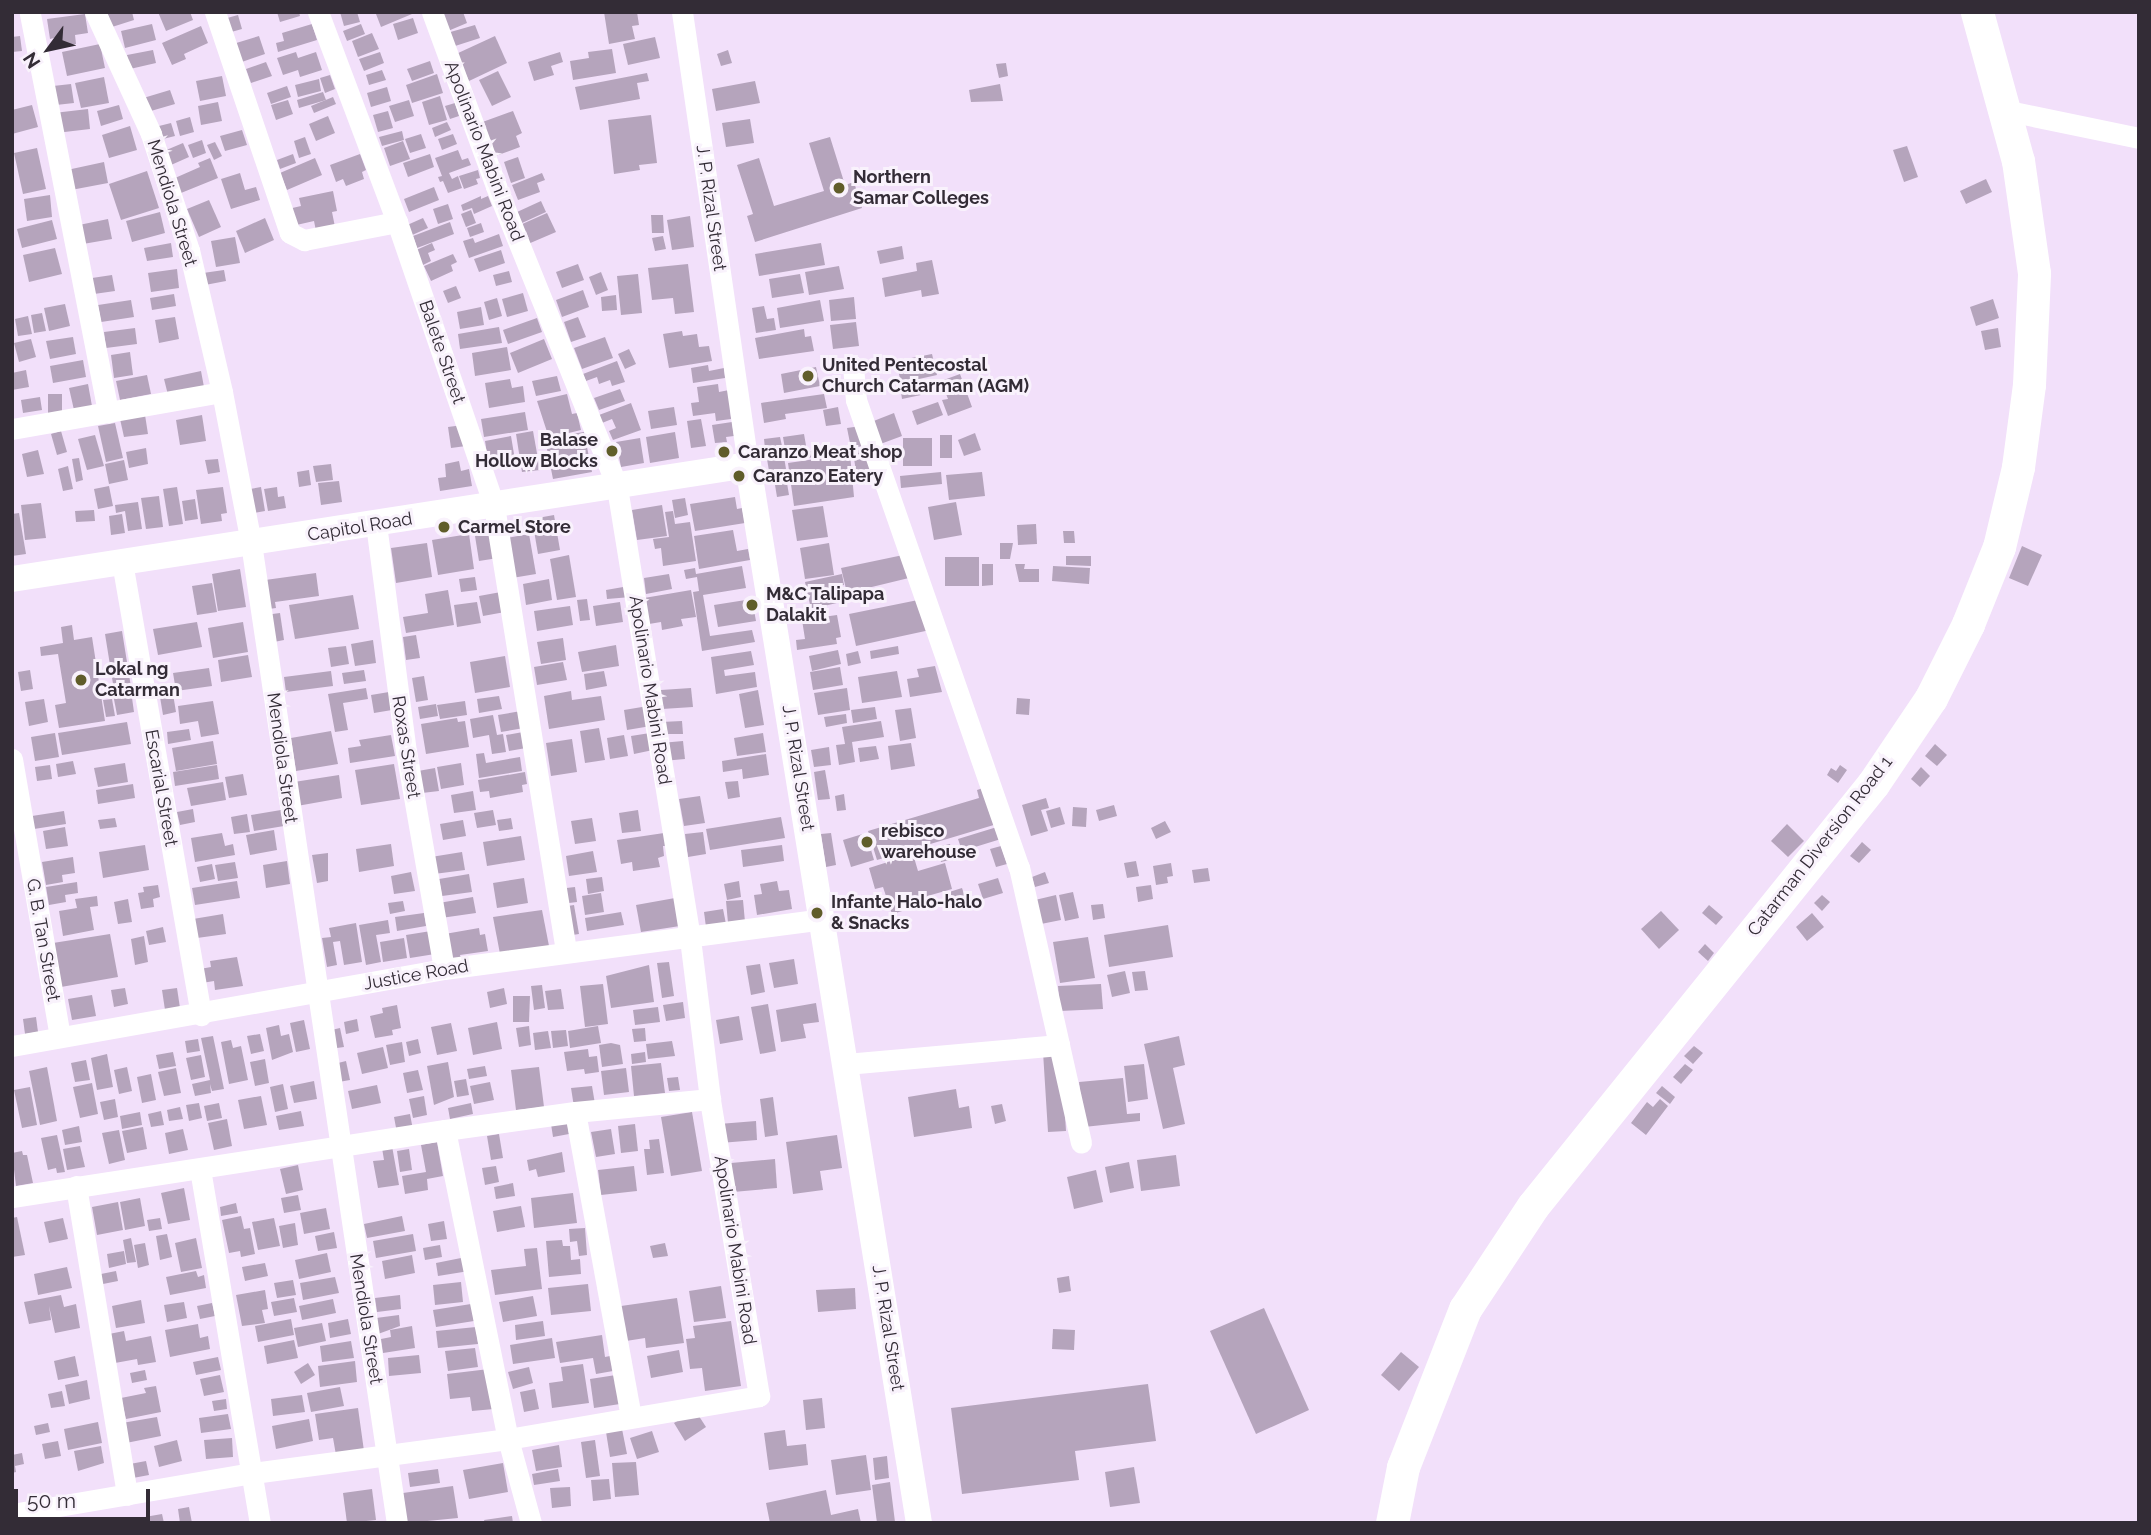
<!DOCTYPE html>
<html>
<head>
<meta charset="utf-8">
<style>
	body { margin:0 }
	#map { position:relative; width:2151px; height:1535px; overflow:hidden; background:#f2e0fa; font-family:Raleway,sans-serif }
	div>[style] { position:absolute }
	.building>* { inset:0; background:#b5a4bc }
	.minor>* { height:21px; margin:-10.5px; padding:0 10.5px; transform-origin:10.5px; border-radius:10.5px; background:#fff }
	.tertiary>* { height:26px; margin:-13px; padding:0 13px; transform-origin:13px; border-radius:13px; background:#fff }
	.primary>* { height:33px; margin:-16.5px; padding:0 16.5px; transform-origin:16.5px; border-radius:16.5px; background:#fff }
	.dots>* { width:19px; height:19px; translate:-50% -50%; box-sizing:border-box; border:4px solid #f9f2fc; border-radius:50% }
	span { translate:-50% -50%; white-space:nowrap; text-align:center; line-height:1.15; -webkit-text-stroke:6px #f9f2fc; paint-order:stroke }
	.street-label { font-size:18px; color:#332c36 }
	.poi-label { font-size:18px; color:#332c36; font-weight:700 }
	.left { translate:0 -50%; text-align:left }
	.right { translate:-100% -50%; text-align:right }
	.frame { position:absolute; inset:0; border:14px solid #332c36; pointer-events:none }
	.north { position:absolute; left:14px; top:14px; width:70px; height:70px; -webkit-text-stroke:5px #f9f2fc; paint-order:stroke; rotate:237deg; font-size:19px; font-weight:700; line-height:28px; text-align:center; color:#332c36 }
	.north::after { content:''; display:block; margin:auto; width:24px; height:32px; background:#332c36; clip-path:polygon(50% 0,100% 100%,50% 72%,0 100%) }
	.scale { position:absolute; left:14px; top:1489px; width:136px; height:32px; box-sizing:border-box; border:4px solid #332c36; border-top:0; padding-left:9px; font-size:21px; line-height:24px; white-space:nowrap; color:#332c36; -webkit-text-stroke:5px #f9f2fc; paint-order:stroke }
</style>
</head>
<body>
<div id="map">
	<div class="building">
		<i style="clip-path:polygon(107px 12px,132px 12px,134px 20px,112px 27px)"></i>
		<i style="clip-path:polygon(158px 12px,190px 12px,193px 20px,166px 31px)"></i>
		<i style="clip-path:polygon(277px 12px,299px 12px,300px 16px,280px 22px)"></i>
		<i style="clip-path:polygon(340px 12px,357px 12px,360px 22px,344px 26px)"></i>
		<i style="clip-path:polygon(380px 12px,411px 12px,412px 14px,381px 27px,376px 14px)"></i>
		<i style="clip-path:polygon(441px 12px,463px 12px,467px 23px,448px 31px)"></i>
		<i style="clip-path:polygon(604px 12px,637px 12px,639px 25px,632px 26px,635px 39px,609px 44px)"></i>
		<i style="clip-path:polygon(85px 14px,88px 33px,75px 35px,76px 44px,60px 47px,58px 37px,50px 39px,47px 19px)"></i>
		<i style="clip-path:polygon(238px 15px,242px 29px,224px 34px,220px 20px)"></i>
		<i style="clip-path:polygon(413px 18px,418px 33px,398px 40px,393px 24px)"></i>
		<i style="clip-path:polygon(152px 24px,156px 40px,125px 48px,121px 31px)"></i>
		<i style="clip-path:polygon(312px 24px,317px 40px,278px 52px,276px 43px,284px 41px,282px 33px)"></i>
		<i style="clip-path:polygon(361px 24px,365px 34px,347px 41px,343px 31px)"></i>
		<i style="clip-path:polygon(475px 25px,480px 38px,452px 47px,447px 33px)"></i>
		<i style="clip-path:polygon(201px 26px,208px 43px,184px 54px,186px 59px,172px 65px,162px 43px)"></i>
		<i style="clip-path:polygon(372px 33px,379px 49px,358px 57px,352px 41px)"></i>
		<i style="clip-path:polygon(20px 36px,22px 51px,12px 52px,12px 37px)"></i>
		<i style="clip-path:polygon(259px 36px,265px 54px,239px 63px,233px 44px)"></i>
		<i style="clip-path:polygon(495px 36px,507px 63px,469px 81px,456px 54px)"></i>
		<i style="clip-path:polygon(655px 37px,660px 58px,628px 65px,623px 44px)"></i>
		<i style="clip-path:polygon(100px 44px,105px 68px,67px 76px,62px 52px)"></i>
		<i style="clip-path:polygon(612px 49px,616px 73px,573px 80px,570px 61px,589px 58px,588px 52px)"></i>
		<i style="clip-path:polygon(153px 50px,156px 63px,130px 69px,127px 55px)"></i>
		<i style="clip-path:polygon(728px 50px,732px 63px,721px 66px,717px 54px)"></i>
		<i style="clip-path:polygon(296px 52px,298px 58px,316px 52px,322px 70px,300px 77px,298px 70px,283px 75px,277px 58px)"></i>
		<i style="clip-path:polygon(380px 52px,384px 63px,364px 71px,359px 59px)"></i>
		<i style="clip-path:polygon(560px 52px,563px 62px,551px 66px,554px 75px,534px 81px,528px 62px)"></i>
		<i style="clip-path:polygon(430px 61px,434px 73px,412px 81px,407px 69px)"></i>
		<i style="clip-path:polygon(266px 62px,272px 76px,251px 83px,246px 69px)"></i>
		<i style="clip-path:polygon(1006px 63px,1008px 76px,999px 78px,996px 64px)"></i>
		<i style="clip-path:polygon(382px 70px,386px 80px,369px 85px,366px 75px)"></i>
		<i style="clip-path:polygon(498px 71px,511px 97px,492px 106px,479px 80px)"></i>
		<i style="clip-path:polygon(647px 73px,649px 81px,637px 83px,640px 99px,580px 110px,575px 87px)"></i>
		<i style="clip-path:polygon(437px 74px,443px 93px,412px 103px,406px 85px)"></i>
		<i style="clip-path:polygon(330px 75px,335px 89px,325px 93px,320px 78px)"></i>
		<i style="clip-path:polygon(222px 76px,226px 96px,200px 101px,196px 81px)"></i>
		<i style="clip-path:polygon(104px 77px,109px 103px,81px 108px,75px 83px)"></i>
		<i style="clip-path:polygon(319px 79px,321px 91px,298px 97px,295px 85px)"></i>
		<i style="clip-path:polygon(755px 81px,760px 103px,716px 111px,712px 89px)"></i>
		<i style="clip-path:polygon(71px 84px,74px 103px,56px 105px,53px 86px)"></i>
		<i style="clip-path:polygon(1000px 84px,1003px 101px,971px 102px,969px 90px)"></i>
		<i style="clip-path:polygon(287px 86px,291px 97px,271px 104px,267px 93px)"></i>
		<i style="clip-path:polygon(387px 87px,391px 101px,371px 107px,367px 93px)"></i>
		<i style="clip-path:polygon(170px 90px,175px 104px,144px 113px,140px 99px)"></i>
		<i style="clip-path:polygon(323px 92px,326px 100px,299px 108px,297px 100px)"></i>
		<i style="clip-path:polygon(440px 96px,447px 120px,429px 125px,422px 102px)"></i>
		<i style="clip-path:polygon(333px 97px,336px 104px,314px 113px,311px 106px)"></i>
		<i style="clip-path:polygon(288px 100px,293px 114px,276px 120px,271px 105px)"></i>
		<i style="clip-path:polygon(409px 100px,414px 116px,395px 122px,389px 106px)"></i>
		<i style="clip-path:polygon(218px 102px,222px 121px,201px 125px,198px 106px)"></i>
		<i style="clip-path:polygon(455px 103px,459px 116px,450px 119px,445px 106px)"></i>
		<i style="clip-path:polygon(32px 105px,38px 127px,12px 134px,12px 110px)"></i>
		<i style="clip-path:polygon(119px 105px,123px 119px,101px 126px,97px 111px)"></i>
		<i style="clip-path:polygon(88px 109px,90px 129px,56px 133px,54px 113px)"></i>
		<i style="clip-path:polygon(388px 111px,393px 128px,378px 132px,373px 115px)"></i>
		<i style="clip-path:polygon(513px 111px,522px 133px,516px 136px,520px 147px,490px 158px,477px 124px)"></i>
		<i style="clip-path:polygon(651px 115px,657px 163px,639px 165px,640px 170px,614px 174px,608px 120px)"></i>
		<i style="clip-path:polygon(328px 116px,335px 133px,316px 141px,309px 124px)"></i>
		<i style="clip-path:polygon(190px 117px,194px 132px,180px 136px,176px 121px)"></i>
		<i style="clip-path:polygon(750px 119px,754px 143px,726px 147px,722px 123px)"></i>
		<i style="clip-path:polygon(447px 122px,451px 130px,435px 137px,432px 128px)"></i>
		<i style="clip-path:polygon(171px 123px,175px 136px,163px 139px,159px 126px)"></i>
		<i style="clip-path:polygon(130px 126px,137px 150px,109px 158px,102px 135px)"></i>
		<i style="clip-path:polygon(242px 130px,247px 145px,225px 151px,220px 136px)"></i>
		<i style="clip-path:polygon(402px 131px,404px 140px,382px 146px,379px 137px)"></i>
		<i style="clip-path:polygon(421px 134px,426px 148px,410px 153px,405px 139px)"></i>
		<i style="clip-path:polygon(453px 134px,457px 144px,442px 150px,438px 139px)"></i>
		<i style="clip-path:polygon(305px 137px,311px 154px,299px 158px,294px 141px)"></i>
		<i style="clip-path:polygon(830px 137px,845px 185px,854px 182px,862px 208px,755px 242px,747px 216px,753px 214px,737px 165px,759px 158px,774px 206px,824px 191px,809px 143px)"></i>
		<i style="clip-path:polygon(202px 140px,206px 153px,193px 158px,188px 145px)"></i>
		<i style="clip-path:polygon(403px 141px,410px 159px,390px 166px,384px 148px)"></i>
		<i style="clip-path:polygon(215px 142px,222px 156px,214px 160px,207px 145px)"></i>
		<i style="clip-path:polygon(183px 143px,189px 157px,171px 165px,164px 151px)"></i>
		<i style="clip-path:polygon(1907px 146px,1918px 177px,1904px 182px,1893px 150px)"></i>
		<i style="clip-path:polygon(37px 148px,46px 189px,23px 194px,14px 153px)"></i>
		<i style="clip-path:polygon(458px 150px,462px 160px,468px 158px,471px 165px,449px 173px,452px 179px,458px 176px,462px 188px,448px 193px,443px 181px,440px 182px,438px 177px,442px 176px,435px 158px)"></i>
		<i style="clip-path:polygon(293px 154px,296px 163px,280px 169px,277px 160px)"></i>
		<i style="clip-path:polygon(360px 154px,366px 170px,362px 172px,364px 179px,346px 186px,343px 179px,336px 182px,330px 165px)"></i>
		<i style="clip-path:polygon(430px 154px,434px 167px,408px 177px,403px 163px)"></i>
		<i style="clip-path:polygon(518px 157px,525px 178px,511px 183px,504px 162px)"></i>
		<i style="clip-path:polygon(210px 158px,218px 178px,181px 193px,175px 178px,200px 167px,198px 163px)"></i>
		<i style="clip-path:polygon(315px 158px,322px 175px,287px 190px,280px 173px)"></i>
		<i style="clip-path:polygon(104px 162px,108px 183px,71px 190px,67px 170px)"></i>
		<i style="clip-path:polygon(478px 170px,480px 178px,476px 179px,478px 184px,464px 189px,459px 176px)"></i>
		<i style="clip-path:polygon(147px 171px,159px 208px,121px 220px,109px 184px)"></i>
		<i style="clip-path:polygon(240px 173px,245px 190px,256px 187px,260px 200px,231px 209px,221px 179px)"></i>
		<i style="clip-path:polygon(542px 173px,545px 180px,537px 183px,540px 192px,518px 200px,512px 185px)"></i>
		<i style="clip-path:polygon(1986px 179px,1992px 192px,1966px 204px,1960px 191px)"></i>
		<i style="clip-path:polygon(434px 187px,439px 200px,409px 212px,404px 199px)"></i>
		<i style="clip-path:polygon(333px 191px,337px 211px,332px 212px,335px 227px,316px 231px,314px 221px,292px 226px,288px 209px,301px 206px,299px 198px)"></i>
		<i style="clip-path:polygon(50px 195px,52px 217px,27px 221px,24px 199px)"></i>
		<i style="clip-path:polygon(481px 196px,481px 199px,488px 196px,492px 206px,474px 214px,472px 208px,463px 211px,461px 205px)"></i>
		<i style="clip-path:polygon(209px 200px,221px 227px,199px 237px,187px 209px)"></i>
		<i style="clip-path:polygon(541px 201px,546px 212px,522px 223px,517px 212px)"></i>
		<i style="clip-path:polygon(448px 204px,453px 219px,438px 224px,433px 209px)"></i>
		<i style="clip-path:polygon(471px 210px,476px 223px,466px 227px,461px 214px)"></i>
		<i style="clip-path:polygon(160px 212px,165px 233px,132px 242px,126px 221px)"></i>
		<i style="clip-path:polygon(547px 213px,556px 232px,528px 244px,520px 225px)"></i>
		<i style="clip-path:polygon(651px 215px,663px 215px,664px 233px,652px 233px)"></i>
		<i style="clip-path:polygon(690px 216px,694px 247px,672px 250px,667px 220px)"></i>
		<i style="clip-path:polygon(265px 218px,274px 240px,245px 253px,236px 231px)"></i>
		<i style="clip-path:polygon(423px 218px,428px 228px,410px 236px,405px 226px)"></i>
		<i style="clip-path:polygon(108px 219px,112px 239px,83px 244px,79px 225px)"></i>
		<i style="clip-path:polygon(52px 220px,57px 239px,22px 248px,17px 229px)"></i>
		<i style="clip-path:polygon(450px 222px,454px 234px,417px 248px,413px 236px)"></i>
		<i style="clip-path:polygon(481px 223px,484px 232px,470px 237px,467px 228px)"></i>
		<i style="clip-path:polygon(499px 234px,503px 246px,469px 258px,463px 241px,473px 238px,475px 243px)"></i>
		<i style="clip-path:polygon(663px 236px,666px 249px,655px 251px,652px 238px)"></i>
		<i style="clip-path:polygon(235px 237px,240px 263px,216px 267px,211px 241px)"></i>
		<i style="clip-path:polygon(171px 243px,173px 257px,147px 261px,144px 248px)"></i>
		<i style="clip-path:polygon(432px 243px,435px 250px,428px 253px,431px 261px,421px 266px,414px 251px)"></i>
		<i style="clip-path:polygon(821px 243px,825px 265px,759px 276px,755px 254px)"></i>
		<i style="clip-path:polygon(902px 246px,904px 259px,880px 264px,877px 251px)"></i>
		<i style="clip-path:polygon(55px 248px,62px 274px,29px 282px,23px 255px)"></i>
		<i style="clip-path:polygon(501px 250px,505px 263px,479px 272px,474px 259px)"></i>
		<i style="clip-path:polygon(453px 254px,457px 262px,451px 265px,453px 271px,431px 281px,424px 266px)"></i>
		<i style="clip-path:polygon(932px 260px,939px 294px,922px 297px,921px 290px,885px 297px,882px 278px,917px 271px,916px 263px)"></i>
		<i style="clip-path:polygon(578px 264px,584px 280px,562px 288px,556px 272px)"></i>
		<i style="clip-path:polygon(688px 264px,694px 312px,675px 314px,673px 298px,652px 300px,648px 268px)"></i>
		<i style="clip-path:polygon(839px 266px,844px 289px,809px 295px,805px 272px)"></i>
		<i style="clip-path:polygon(177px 269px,179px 288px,151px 292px,148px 273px)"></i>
		<i style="clip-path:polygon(224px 270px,226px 281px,205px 285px,203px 273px)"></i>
		<i style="clip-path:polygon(509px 271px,512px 282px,496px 286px,493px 275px)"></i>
		<i style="clip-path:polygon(601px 272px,608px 290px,596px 295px,589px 277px)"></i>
		<i style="clip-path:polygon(638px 274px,642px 313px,621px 315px,617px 276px)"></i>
		<i style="clip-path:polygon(800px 274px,804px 293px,772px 298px,769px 279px)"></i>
		<i style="clip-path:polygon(112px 275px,115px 291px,94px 294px,92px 278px)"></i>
		<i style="clip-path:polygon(456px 286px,461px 298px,448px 303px,443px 291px)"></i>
		<i style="clip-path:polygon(583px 290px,589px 307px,562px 317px,556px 300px)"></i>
		<i style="clip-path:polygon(523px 293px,528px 311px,507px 317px,502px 299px)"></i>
		<i style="clip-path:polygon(174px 294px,176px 306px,152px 310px,150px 298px)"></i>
		<i style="clip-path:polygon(616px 295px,617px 310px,602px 311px,601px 297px)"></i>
		<i style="clip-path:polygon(854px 297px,856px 319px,831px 321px,829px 300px)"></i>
		<i style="clip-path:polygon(497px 298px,502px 316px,489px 320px,484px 302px)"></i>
		<i style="clip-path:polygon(1993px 299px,1999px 318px,1976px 326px,1970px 307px)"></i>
		<i style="clip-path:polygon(131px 300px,134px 317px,101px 322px,98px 305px)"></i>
		<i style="clip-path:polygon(820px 300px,824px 321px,780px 328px,777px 308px)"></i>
		<i style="clip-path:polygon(65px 304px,70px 326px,49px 331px,44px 308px)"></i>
		<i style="clip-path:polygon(764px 306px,767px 319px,774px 318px,776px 330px,756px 333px,752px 308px)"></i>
		<i style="clip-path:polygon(481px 307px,484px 325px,460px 329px,457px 312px)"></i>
		<i style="clip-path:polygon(42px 313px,46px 331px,34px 333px,31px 315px)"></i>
		<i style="clip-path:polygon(28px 316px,32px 334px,18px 336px,15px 319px)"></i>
		<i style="clip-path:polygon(175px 317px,179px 339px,159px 343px,155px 320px)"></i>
		<i style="clip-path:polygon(578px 317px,586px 337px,571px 342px,564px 322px)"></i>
		<i style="clip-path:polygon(537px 318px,542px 332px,508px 344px,503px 330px)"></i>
		<i style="clip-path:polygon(856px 322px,859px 346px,833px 349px,830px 325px)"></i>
		<i style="clip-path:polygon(499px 327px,502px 343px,460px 349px,458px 334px)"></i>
		<i style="clip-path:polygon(135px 328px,137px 344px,106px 348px,104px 332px)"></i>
		<i style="clip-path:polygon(1998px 328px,2001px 347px,1985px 350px,1981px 331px)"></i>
		<i style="clip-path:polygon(804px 329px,805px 337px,811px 336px,814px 351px,759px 359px,755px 338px)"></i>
		<i style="clip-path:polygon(682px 331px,683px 336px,697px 334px,699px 347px,709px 346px,712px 361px,669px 368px,663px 334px)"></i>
		<i style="clip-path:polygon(73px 337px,76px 354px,50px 359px,46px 341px)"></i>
		<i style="clip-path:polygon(605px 337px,613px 358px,582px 369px,574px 348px)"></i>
		<i style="clip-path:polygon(31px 339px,36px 357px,19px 362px,14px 343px)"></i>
		<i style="clip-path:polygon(544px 339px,552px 359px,518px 373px,510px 353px)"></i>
		<i style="clip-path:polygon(507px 347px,511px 370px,475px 376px,472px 353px)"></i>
		<i style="clip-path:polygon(629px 349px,636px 364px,625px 369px,618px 354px)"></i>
		<i style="clip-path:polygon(130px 352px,133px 375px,114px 378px,111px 355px)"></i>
		<i style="clip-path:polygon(932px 354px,937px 375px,901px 383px,896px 361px)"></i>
		<i style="clip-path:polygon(83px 360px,86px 377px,53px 383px,50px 366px)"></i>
		<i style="clip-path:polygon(617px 361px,625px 382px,612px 386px,610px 380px,599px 384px,597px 377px,586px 381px,583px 374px)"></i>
		<i style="clip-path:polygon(708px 365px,709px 371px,724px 368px,725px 378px,693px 383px,691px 368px)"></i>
		<i style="clip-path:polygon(816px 367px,820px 386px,784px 393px,781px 374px)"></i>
		<i style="clip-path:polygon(26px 370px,29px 387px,12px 390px,12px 373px)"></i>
		<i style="clip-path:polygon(201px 371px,204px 387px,168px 395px,164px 379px)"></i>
		<i style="clip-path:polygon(960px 374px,972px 407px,948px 416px,942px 400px,948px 399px,941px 381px)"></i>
		<i style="clip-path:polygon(147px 375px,151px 394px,120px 400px,116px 381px)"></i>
		<i style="clip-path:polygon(557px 376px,561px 391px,536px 396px,532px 381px)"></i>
		<i style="clip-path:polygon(510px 379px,512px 388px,523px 386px,525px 402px,489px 408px,485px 383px)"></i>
		<i style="clip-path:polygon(918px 382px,921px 395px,902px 399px,900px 386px)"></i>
		<i style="clip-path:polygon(88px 384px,92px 406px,74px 410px,69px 388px)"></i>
		<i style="clip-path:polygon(718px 384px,719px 392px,729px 390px,731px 419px,716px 421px,715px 413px,693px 416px,691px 403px,699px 402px,697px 387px)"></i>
		<i style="clip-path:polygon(620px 389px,625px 401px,599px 410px,594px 398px)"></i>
		<i style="clip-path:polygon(48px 394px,62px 394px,62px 416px,48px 416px)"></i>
		<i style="clip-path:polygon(567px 394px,572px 414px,577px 413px,581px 430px,552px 437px,584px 432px,592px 472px,553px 479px,545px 439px,549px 438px,537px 401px)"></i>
		<i style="clip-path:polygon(824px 394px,827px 408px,785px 414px,786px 419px,764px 423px,761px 403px)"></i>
		<i style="clip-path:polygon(40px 397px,42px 410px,23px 413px,21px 400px)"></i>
		<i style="clip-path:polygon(938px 402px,943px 415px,917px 425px,912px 411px)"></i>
		<i style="clip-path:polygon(631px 403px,641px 430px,613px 440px,609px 431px,616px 428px,612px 419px,602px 423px,599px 415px)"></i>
		<i style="clip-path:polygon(674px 407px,677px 425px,651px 429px,648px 411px)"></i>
		<i style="clip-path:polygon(838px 407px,841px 424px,826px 426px,823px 410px)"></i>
		<i style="clip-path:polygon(525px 412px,528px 430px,484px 437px,481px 419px)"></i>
		<i style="clip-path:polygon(894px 413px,902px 436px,875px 446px,866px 424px)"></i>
		<i style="clip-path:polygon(145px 415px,148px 434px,124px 437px,120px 419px)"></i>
		<i style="clip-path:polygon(202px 415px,206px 441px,180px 445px,176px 420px)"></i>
		<i style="clip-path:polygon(701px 419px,706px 446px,691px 448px,687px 421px)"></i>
		<i style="clip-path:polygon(732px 422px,734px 436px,726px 437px,727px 442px,715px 443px,712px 425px)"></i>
		<i style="clip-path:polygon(115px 423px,123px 458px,106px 462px,98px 426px)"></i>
		<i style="clip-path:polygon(463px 425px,466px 446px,451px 448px,448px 427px)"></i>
		<i style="clip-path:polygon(861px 426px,864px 446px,851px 448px,847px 428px)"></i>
		<i style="clip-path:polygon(61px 431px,67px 452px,57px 455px,51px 434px)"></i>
		<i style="clip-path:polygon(533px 431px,540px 470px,522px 472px,516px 434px)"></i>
		<i style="clip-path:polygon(675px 432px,679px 458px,650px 463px,646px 437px)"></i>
		<i style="clip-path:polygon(975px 433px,981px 450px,964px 456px,958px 440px)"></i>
		<i style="clip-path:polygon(804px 434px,807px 451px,813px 451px,814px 457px,787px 461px,783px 437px)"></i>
		<i style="clip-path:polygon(95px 435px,104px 466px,87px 470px,78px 439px)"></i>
		<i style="clip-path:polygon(940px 435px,952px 435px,952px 458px,940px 458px)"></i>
		<i style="clip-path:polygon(511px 436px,516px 466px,499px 469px,497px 458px,488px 460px,485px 441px)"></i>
		<i style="clip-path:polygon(780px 437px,782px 446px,765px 449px,764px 439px)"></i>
		<i style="clip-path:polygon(640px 438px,644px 463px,621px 467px,616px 442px)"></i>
		<i style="clip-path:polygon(903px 438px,932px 438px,932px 466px,903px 466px)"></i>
		<i style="clip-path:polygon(146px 448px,148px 464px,129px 468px,126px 452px)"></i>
		<i style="clip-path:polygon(870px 449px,875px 477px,857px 479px,853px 451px)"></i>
		<i style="clip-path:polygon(38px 450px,44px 474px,27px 477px,22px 454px)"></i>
		<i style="clip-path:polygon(783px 451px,786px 469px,769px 471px,766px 453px)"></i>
		<i style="clip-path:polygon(850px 454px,854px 497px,794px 506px,788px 463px)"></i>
		<i style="clip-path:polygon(79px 458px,83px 480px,76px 482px,72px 459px)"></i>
		<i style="clip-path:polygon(218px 459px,220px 472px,208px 474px,205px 460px)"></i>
		<i style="clip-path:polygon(124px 460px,128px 480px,109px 484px,105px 464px)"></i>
		<i style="clip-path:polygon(459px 461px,461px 471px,469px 469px,472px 486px,440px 491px,438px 478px,446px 477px,445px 464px)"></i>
		<i style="clip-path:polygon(331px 464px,333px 480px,316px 482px,313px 466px)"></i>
		<i style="clip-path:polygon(68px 466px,73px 489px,63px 491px,58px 469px)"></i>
		<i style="clip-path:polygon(309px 470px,311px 485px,299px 487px,297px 472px)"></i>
		<i style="clip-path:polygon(941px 472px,942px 484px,901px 488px,900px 476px)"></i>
		<i style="clip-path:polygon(982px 472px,985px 496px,949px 500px,946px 475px)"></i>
		<i style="clip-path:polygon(786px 477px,789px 495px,777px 497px,774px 479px)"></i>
		<i style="clip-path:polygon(339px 481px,342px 502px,321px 505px,318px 483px)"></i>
		<i style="clip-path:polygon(109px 486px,113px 506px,98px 509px,94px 489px)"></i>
		<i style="clip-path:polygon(177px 487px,183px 524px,169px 526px,163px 489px)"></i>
		<i style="clip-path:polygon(223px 487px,227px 513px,221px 514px,222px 521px,201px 524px,196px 490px)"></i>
		<i style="clip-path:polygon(261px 487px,265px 511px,248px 514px,244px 490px)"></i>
		<i style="clip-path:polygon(277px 487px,278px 497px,284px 496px,286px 508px,268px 511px,264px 489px)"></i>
		<i style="clip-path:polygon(159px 496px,163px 527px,146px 529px,141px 498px)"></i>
		<i style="clip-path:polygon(735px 497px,737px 509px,742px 508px,745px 523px,695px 531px,690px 504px)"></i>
		<i style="clip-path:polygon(685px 498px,688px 515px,675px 518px,672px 500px)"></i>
		<i style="clip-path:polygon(195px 499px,198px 519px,185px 521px,182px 501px)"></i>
		<i style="clip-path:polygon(138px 502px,142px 529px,128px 531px,125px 511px,116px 513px,115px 505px)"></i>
		<i style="clip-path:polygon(956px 502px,962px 535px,934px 540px,928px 507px)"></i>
		<i style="clip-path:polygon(41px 503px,46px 538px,25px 540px,21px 505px)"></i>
		<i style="clip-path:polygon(662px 505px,667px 536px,637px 540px,632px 510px)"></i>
		<i style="clip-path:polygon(823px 506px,828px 537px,797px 541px,792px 510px)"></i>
		<i style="clip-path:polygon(94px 510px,95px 521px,76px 522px,75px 511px)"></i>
		<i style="clip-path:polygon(673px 511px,675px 524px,690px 522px,696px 561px,663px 566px,661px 548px,655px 549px,653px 539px,669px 537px,665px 512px)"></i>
		<i style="clip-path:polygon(19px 513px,26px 554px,12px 556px,12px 514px)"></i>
		<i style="clip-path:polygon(122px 514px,125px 533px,111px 535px,109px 516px)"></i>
		<i style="clip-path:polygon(554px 515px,560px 550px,538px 554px,532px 519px)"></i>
		<i style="clip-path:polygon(1036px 524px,1037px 544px,1018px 545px,1017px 525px)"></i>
		<i style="clip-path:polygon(733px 530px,737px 551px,748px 549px,750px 560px,699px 569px,694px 536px)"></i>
		<i style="clip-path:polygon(1063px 531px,1074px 531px,1075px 543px,1064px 543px)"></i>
		<i style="clip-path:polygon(469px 534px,474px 569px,438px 575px,432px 540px)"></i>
		<i style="clip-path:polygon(494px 534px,498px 558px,479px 561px,475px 536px)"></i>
		<i style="clip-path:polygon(529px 534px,536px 574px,512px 578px,506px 538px)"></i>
		<i style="clip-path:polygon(427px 543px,432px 577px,396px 583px,391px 548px)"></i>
		<i style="clip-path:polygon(829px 543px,834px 575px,805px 579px,800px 548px)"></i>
		<i style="clip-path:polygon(1000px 543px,1013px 543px,1010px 559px,1000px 559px)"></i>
		<i style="clip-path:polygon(2022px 546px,2042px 555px,2028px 586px,2009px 578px)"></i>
		<i style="clip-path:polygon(908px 554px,913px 577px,847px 593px,841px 568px)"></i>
		<i style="clip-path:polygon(569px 555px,576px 597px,557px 600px,550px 559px)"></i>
		<i style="clip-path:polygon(1066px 556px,1091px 556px,1091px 566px,1066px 565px)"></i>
		<i style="clip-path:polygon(945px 557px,979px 557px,979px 586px,945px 586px)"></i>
		<i style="clip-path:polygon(982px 564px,993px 564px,993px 585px,982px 586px)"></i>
		<i style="clip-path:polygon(1015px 564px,1025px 564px,1024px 569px,1039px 569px,1039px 582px,1019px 582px)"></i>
		<i style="clip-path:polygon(742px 566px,746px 588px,703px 595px,710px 636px,752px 630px,755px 642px,702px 651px,693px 592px,699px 591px,697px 577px,686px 579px,684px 570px,695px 568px,696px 574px)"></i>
		<i style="clip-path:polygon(1053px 566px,1090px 568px,1089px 584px,1052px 581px)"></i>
		<i style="clip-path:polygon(240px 569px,246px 607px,218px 611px,212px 574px)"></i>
		<i style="clip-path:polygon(316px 573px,319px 596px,275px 602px,276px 608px,262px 610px,258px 581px)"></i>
		<i style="clip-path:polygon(669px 574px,672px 589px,646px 594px,644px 578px)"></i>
		<i style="clip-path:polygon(842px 574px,844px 585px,837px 587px,841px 602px,811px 609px,805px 582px)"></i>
		<i style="clip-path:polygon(475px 577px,477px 590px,461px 592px,459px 579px)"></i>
		<i style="clip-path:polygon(549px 579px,552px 600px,526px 605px,523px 584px)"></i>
		<i style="clip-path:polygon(212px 583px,217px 612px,197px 615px,192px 586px)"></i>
		<i style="clip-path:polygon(629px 586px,631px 597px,607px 599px,606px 590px)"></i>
		<i style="clip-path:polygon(448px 590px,454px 625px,406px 633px,403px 617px,428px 613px,425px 594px)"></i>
		<i style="clip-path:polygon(691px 590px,696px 617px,681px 619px,683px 626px,662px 630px,661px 622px,649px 624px,644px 598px)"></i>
		<i style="clip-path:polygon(501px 592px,505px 612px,483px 616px,479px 596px)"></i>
		<i style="clip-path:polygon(353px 595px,359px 629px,295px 639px,289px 605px)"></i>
		<i style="clip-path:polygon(587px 599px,590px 620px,580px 621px,577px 600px)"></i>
		<i style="clip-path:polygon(752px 599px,756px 621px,718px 627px,714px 605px)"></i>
		<i style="clip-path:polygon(923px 599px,930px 630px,856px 646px,849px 614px)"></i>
		<i style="clip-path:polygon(477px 602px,481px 623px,457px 627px,454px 605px)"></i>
		<i style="clip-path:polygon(620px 602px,623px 622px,596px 626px,593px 606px)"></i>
		<i style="clip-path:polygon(570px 606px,573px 625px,537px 631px,534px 611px)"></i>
		<i style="clip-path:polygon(280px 613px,284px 640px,269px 643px,265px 615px)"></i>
		<i style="clip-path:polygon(837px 615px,841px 637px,836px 638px,837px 644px,797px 650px,796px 640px,805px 639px,802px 620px)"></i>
		<i style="clip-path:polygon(197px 622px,202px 647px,158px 655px,153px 629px)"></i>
		<i style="clip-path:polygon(243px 622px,248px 652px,213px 658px,208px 628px)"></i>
		<i style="clip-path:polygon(72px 625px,74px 640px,92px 637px,105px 721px,59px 728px,55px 705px,66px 703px,58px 654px,41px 656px,40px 647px,63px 643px,61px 627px)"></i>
		<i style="clip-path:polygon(122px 631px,131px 687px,114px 690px,105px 634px)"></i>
		<i style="clip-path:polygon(416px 635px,420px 658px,406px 660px,403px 637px)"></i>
		<i style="clip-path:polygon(563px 638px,566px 660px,541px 664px,537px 642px)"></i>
		<i style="clip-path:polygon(373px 640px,376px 663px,355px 666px,351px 644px)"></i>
		<i style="clip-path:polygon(616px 645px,619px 666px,582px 672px,578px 652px)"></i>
		<i style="clip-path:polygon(346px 646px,349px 664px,331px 667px,328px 648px)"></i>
		<i style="clip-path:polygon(898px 646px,899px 654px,871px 659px,870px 651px)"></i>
		<i style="clip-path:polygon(838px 650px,841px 664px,812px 671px,809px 656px)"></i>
		<i style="clip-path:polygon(751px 651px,754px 665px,724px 670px,725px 676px,755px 672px,757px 687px,716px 694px,711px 657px)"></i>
		<i style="clip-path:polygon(858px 651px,861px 663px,848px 666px,846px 654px)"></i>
		<i style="clip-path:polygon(248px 655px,252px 677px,221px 682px,218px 660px)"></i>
		<i style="clip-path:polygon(505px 656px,510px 687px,475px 693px,470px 662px)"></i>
		<i style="clip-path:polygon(563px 662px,567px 680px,537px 685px,534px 667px)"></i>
		<i style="clip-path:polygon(935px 666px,942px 692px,910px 697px,907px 679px,919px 677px,917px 669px)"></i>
		<i style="clip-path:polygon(840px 667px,843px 685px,813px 690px,810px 672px)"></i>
		<i style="clip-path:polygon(209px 668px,212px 686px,176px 691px,173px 673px)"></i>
		<i style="clip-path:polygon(30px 670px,33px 689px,21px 691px,18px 672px)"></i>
		<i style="clip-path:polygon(364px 670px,366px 681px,344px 684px,342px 673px)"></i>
		<i style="clip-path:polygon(331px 671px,333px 686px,286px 692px,284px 677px)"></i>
		<i style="clip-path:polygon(604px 671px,607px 686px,586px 690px,584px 674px)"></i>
		<i style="clip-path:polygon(897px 671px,902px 697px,862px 703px,858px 677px)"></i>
		<i style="clip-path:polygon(424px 676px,428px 700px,416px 702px,412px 678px)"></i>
		<i style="clip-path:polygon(366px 688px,368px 699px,343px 703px,348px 730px,335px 732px,328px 694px)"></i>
		<i style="clip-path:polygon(691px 688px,693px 707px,662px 709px,661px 690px)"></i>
		<i style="clip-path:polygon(847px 688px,850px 710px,818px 715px,814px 693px)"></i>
		<i style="clip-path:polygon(758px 690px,764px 725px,745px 728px,739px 694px)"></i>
		<i style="clip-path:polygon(131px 691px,134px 712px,117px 715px,113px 694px)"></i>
		<i style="clip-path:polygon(571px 691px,572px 700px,601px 696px,605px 720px,549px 729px,544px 696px)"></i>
		<i style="clip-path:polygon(389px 692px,392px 710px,374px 713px,371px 695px)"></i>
		<i style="clip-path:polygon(173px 694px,176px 712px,163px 715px,160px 697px)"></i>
		<i style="clip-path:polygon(499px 696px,502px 709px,479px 713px,477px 699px)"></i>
		<i style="clip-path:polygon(1017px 698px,1030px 699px,1029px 715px,1016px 714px)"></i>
		<i style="clip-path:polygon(44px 699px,48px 722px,29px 726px,25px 702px)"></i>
		<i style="clip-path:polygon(112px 699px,115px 716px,106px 717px,103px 700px)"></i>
		<i style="clip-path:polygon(213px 701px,219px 734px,201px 737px,198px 721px,180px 724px,178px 706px)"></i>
		<i style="clip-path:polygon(465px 701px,467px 715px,440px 719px,437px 705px)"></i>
		<i style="clip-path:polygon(436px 704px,438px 716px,420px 719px,418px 707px)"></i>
		<i style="clip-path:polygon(648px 706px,651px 726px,627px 730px,624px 710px)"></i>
		<i style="clip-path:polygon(875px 707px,877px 719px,853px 723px,851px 710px)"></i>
		<i style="clip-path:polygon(911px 708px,916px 738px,900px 741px,895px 710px)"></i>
		<i style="clip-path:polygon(521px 711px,524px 728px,501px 732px,498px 715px)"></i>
		<i style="clip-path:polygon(846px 714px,847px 723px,826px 727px,824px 717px)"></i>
		<i style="clip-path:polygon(493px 715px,497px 735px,503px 734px,506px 752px,492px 754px,489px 735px,473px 738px,470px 719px)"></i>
		<i style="clip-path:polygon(457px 718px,458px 722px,465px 721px,469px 747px,426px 754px,421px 724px)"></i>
		<i style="clip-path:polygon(682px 721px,683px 734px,662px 734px,661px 722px)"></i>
		<i style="clip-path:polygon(881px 721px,884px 737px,852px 742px,855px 762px,839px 765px,836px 745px,845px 744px,842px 727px)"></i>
		<i style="clip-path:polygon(127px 722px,131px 744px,62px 755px,58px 733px)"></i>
		<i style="clip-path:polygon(599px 728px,605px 760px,585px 763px,580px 731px)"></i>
		<i style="clip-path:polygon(189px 729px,191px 740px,168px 744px,167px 732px)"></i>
		<i style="clip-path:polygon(331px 731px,338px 764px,296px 771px,291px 738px)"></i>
		<i style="clip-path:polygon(523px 732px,526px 748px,509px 751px,506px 735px)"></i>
		<i style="clip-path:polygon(55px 733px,59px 757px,35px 761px,31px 737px)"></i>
		<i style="clip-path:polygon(650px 733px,653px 750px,634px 754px,631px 736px)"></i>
		<i style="clip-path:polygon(763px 733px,766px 752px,737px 756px,734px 738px)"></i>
		<i style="clip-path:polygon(391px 735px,395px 756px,350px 763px,348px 748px,361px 746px,359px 740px)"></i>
		<i style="clip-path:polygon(624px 735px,628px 756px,610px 759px,607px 738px)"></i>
		<i style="clip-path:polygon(572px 739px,577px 772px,551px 776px,546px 743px)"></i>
		<i style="clip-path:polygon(213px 741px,217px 764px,176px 771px,172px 748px)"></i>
		<i style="clip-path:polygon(683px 741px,685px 759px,663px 761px,661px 743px)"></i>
		<i style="clip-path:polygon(911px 743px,915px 766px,891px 770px,888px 746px)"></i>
		<i style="clip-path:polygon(1935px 744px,1947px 755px,1937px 766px,1925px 756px)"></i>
		<i style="clip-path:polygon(876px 746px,879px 759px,860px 762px,858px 748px)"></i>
		<i style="clip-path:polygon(829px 747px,831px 765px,814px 767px,811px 750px)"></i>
		<i style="clip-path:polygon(484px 753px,486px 763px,520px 757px,522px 771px,479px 778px,476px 754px)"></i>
		<i style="clip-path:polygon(766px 754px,769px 775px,743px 779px,742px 769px,723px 772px,722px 761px)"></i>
		<i style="clip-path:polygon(73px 761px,76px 774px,58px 777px,56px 764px)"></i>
		<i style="clip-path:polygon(125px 763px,128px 782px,98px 787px,94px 768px)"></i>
		<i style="clip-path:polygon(461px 763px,464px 785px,441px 789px,437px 767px)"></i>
		<i style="clip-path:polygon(394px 764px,400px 799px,361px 805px,355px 770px)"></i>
		<i style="clip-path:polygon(50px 765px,52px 779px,37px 781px,35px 767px)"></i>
		<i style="clip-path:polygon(217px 765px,219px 779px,175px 786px,173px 772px)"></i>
		<i style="clip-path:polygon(1840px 765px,1847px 770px,1838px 783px,1827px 775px,1831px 768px,1836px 771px)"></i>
		<i style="clip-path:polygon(1921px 767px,1930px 776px,1920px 787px,1911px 779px)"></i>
		<i style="clip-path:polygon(435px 768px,439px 791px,422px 793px,418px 771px)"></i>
		<i style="clip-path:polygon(825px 770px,830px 799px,818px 800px,814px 772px)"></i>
		<i style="clip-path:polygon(525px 772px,527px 784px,522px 785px,523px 792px,490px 798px,489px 791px,480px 792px,478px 780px)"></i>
		<i style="clip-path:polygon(243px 774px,247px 795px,229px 798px,225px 777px)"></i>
		<i style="clip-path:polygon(339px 775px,342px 798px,297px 806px,294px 782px)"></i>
		<i style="clip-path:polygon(738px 781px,740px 797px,728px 799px,725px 782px)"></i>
		<i style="clip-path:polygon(223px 782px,226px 800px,191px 806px,187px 788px)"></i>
		<i style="clip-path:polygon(133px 784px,135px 798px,98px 804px,96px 790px)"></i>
		<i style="clip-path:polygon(986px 787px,997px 824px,877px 860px,868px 831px,979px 798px,977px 790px)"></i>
		<i style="clip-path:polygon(473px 791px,476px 810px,454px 813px,451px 795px)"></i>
		<i style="clip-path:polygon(844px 794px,846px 810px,837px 811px,835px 796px)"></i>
		<i style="clip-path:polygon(700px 796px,705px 823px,684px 826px,679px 799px)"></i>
		<i style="clip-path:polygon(1046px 798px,1049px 808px,1041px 810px,1048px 831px,1031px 836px,1022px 805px)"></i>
		<i style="clip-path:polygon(1114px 805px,1117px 816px,1099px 821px,1096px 810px)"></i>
		<i style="clip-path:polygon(1060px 807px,1065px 824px,1051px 828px,1046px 811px)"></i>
		<i style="clip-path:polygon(1073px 807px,1087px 808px,1086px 827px,1072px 826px)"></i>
		<i style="clip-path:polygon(193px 809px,195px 822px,180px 825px,177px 812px)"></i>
		<i style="clip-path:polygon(281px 810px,284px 826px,254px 831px,251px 815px)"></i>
		<i style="clip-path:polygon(493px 810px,496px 825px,477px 828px,474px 813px)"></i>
		<i style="clip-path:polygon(638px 810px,641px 831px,622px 833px,619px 813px)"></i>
		<i style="clip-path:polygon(64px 811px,66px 824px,34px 829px,32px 816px)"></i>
		<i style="clip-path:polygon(247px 814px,250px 832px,234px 834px,231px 817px)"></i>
		<i style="clip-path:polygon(781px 817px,785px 838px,710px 850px,706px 829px)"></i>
		<i style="clip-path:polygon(115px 818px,117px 827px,100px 829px,98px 820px)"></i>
		<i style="clip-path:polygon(511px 818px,513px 829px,499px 831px,497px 820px)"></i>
		<i style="clip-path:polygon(592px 818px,596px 841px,575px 844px,571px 821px)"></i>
		<i style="clip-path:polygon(463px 820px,466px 836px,443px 840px,440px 824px)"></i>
		<i style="clip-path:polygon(1165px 821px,1171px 832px,1156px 839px,1151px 828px)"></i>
		<i style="clip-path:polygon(1787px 824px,1804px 841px,1788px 857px,1771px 841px)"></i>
		<i style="clip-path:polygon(65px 827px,68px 846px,46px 849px,43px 831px)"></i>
		<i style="clip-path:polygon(997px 827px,1001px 839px,962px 851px,958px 839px)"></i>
		<i style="clip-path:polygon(274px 830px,277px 850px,250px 855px,246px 835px)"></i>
		<i style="clip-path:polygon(703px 832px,706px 854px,688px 857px,685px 834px)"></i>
		<i style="clip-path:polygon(222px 833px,225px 846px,233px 844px,235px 855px,195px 862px,191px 838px)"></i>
		<i style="clip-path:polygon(664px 833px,666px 846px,663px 846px,664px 856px,658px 858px,660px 867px,633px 871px,632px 862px,621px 864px,617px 840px)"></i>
		<i style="clip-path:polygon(831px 833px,836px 865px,826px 867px,821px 834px)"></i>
		<i style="clip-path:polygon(866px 833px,874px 860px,851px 867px,843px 840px)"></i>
		<i style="clip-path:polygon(521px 836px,525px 860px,487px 866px,483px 842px)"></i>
		<i style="clip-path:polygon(1862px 842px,1871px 850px,1859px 863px,1850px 856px)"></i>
		<i style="clip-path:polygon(391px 844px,394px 866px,359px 872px,356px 849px)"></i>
		<i style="clip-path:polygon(950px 844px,954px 859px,941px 862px,937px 847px)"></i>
		<i style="clip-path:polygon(145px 845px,149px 870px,103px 878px,99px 852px)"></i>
		<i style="clip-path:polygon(782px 845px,784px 861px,743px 867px,741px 850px)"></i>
		<i style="clip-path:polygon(1001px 846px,1007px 864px,996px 867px,990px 849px)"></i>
		<i style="clip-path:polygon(593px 851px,597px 872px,569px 876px,566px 856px)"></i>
		<i style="clip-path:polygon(462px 852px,465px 870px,434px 874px,431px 857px)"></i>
		<i style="clip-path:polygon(328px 853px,328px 881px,317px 883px,312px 855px)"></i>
		<i style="clip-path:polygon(913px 854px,918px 871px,945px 863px,952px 889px,931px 895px,933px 902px,892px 914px,883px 887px,875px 889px,869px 868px)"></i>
		<i style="clip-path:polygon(73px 857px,75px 873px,62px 875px,63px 882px,46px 885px,42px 862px)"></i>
		<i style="clip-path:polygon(287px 861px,290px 884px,266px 888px,263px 865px)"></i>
		<i style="clip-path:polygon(1136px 861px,1139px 876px,1127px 878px,1124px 863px)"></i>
		<i style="clip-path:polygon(235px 862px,238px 878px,218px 881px,215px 865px)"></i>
		<i style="clip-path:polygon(1171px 863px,1173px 876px,1167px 877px,1168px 883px,1156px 885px,1153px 866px)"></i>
		<i style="clip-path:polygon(212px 864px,215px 879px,200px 882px,197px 867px)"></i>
		<i style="clip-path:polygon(1208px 868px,1210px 881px,1194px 883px,1192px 870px)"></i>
		<i style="clip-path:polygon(411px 872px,415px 891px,394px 894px,391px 876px)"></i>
		<i style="clip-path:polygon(1045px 872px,1049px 883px,1035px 887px,1032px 877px)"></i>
		<i style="clip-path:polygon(469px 874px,472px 892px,442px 896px,439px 879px)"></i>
		<i style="clip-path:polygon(602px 877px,604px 891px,588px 894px,586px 879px)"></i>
		<i style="clip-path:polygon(524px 878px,528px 903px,497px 908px,493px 883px)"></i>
		<i style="clip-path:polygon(998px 878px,1003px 893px,983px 899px,978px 884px)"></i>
		<i style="clip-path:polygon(237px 881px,240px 898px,195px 905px,192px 888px)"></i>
		<i style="clip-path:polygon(739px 881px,741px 897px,727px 900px,724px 884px)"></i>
		<i style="clip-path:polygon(777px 881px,779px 891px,789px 890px,792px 909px,757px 915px,754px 895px,762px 894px,760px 884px)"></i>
		<i style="clip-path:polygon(77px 882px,78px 893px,65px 895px,66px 902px,49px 905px,46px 887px)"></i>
		<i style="clip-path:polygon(158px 885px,160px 897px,153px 899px,154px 907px,141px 909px,138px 893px,144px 892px,143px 887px)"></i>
		<i style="clip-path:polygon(1151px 885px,1153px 899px,1138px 902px,1136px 887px)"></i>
		<i style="clip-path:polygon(575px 887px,577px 902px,561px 904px,558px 889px)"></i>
		<i style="clip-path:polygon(962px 888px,965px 897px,949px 902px,946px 893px)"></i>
		<i style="clip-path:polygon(1073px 892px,1079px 918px,1065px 921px,1059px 895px)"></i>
		<i style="clip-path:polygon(601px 893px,604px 912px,585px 915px,582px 896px)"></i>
		<i style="clip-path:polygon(1056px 895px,1061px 920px,1041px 924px,1035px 900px)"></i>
		<i style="clip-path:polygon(1822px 895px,1830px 902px,1822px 911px,1814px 903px)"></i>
		<i style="clip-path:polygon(97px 896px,98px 906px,90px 907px,94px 930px,63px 936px,59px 911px,77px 908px,75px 899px)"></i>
		<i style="clip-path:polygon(473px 897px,476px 913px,441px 918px,439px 903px)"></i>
		<i style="clip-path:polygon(675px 898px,680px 926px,641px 932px,636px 905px)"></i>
		<i style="clip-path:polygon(128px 899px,132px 922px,118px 924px,114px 902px)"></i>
		<i style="clip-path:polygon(743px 900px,745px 922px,728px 923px,726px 901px)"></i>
		<i style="clip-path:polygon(403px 901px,405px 911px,390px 914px,388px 903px)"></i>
		<i style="clip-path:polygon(1103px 904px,1105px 918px,1093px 920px,1091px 905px)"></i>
		<i style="clip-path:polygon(574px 905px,579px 934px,566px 936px,562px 907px)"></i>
		<i style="clip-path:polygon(1709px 905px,1723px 917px,1716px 925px,1702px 913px)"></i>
		<i style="clip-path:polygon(723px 909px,726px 924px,706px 927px,704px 912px)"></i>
		<i style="clip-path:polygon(542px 910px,549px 946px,500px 954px,493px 917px)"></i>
		<i style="clip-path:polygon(1661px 911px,1679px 930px,1659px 949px,1641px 929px)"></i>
		<i style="clip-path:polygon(621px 912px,624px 925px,587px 931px,585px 918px)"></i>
		<i style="clip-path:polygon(424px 913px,426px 926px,397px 931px,395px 917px)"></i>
		<i style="clip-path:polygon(1812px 913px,1824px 927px,1807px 941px,1796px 927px)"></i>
		<i style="clip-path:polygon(223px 914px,226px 934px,197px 938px,193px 919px)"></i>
		<i style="clip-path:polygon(388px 920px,390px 933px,376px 935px,381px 962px,366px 965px,359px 925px)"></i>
		<i style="clip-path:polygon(356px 923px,362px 962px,344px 965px,340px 941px,333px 942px,337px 965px,327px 967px,322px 938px,331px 937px,329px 928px)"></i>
		<i style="clip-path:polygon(1168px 925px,1173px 957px,1109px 967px,1104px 935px)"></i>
		<i style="clip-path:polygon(163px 927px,166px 942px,149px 945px,146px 931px)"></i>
		<i style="clip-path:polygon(479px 928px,480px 935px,485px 934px,488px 951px,460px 955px,462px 962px,444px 965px,439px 935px)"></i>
		<i style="clip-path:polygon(431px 931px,435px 954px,410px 958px,406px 935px)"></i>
		<i style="clip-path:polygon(110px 934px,118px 977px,61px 987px,53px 943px)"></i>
		<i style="clip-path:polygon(144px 936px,148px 962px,135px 965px,131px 939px)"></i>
		<i style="clip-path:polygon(1088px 937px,1095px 978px,1060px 983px,1053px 942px)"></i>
		<i style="clip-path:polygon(404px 938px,407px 958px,383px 962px,380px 942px)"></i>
		<i style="clip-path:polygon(1705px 944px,1714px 953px,1708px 961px,1698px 952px)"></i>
		<i style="clip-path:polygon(237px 957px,243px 986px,215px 990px,214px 981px,202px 983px,200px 969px,211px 967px,210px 961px)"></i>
		<i style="clip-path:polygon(794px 959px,798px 984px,774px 988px,769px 963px)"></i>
		<i style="clip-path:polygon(669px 962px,674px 996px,662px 998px,657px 963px)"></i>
		<i style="clip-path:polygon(760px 964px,765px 992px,751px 995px,746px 966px)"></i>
		<i style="clip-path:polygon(649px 965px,654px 1002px,611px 1008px,606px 976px)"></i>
		<i style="clip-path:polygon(1125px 971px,1130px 993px,1112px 997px,1107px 975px)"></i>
		<i style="clip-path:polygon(1145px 971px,1148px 990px,1135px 991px,1132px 972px)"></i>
		<i style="clip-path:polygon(603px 984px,608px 1024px,585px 1027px,580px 986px)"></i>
		<i style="clip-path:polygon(1101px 984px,1103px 1009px,1060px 1011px,1058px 986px)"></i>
		<i style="clip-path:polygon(542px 985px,545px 1008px,534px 1010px,531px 986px)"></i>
		<i style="clip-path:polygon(125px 988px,128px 1004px,114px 1007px,111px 990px)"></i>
		<i style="clip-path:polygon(177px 988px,180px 1008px,165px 1010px,162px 990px)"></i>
		<i style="clip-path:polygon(504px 988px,507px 1004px,490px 1008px,487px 992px)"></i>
		<i style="clip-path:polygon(561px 989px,564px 1009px,548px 1010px,545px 991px)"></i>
		<i style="clip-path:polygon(92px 995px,96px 1016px,72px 1020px,68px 999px)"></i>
		<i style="clip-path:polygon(513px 996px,530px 996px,529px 1022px,513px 1022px)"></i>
		<i style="clip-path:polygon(683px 1002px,685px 1018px,666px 1021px,663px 1005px)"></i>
		<i style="clip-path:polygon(816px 1003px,819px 1022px,803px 1024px,806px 1038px,781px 1042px,776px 1010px)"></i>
		<i style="clip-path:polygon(768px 1004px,776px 1051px,760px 1054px,751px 1007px)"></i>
		<i style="clip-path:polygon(397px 1005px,401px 1028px,392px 1030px,393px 1035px,375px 1038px,370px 1016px,383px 1013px,382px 1008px)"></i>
		<i style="clip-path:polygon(658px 1007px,660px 1022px,635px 1025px,633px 1010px)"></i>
		<i style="clip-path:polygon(739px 1016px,743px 1040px,720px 1044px,716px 1020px)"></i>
		<i style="clip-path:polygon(36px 1017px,38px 1032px,25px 1034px,23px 1019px)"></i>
		<i style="clip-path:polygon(357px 1019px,359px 1031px,346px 1034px,344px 1022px)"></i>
		<i style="clip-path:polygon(304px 1020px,310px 1049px,296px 1052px,290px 1023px)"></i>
		<i style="clip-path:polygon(497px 1022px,502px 1049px,473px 1055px,468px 1028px)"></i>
		<i style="clip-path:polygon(451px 1023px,457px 1051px,437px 1055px,431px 1027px)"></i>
		<i style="clip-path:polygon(279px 1025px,281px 1036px,289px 1034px,293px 1052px,272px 1060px,266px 1028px)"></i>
		<i style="clip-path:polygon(529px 1026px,531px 1045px,519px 1047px,516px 1028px)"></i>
		<i style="clip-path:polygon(598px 1026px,601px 1043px,570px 1048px,568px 1031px)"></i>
		<i style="clip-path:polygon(340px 1028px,344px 1047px,330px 1049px,327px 1031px)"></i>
		<i style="clip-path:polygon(645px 1028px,646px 1041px,634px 1042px,632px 1029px)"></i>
		<i style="clip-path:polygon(566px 1030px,568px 1046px,553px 1048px,551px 1031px)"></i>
		<i style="clip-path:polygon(548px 1031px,551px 1048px,535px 1050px,533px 1033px)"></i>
		<i style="clip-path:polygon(260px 1034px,264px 1051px,251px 1054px,247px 1036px)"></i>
		<i style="clip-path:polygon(213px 1036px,224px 1089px,212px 1091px,210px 1084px,211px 1093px,195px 1096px,192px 1084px,210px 1080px,201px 1038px)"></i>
		<i style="clip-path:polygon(1179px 1036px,1185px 1065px,1173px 1068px,1185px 1124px,1163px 1129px,1144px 1044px)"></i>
		<i style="clip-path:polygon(198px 1039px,200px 1051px,187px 1053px,185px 1041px)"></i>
		<i style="clip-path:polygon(418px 1039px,421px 1053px,409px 1056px,406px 1042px)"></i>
		<i style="clip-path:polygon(231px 1040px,233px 1048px,241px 1046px,248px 1080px,229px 1084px,221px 1042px)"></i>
		<i style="clip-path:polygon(672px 1041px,675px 1056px,648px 1059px,646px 1044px)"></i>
		<i style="clip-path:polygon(402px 1042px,405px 1062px,390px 1065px,386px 1045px)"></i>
		<i style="clip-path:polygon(611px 1043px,620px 1045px,623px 1064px,602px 1067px,599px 1045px)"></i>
		<i style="clip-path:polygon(1694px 1046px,1703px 1053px,1693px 1064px,1684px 1056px)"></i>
		<i style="clip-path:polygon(383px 1047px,388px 1068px,362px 1074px,357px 1053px)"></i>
		<i style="clip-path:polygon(588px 1049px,589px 1057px,597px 1056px,599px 1072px,585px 1074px,584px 1069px,567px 1071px,564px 1052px)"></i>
		<i style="clip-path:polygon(1061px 1051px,1066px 1131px,1048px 1132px,1043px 1052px)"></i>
		<i style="clip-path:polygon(173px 1052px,176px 1066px,159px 1069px,156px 1055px)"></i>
		<i style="clip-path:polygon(645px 1052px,646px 1062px,632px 1064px,631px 1054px)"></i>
		<i style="clip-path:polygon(107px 1054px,113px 1087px,97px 1090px,91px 1058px)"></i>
		<i style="clip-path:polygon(201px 1055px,205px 1077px,191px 1080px,186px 1058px)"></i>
		<i style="clip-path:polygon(265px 1059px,269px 1083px,255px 1086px,250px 1062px)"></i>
		<i style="clip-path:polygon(86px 1060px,90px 1080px,75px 1082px,71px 1063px)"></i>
		<i style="clip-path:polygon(346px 1061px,350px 1080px,333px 1083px,330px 1065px)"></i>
		<i style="clip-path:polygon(448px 1062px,454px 1097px,434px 1105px,427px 1066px)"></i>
		<i style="clip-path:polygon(661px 1063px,665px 1093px,634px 1096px,631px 1066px)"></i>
		<i style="clip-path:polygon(1144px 1064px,1148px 1099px,1128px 1102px,1124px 1066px)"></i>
		<i style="clip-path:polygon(1685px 1064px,1693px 1070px,1681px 1084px,1673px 1077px)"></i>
		<i style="clip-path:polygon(485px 1066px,487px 1076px,469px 1079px,467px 1069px)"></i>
		<i style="clip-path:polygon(47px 1067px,57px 1121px,40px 1125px,29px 1071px)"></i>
		<i style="clip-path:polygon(127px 1067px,132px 1091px,119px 1094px,114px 1070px)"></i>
		<i style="clip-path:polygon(539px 1067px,544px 1107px,516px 1110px,511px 1070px)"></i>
		<i style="clip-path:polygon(176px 1068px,181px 1093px,164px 1096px,158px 1072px)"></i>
		<i style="clip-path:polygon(626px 1068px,629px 1092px,604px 1095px,601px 1071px)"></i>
		<i style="clip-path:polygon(418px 1070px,423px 1090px,407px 1093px,403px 1073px)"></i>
		<i style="clip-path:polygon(151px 1074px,156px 1100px,142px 1103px,137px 1077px)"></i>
		<i style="clip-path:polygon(678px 1077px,680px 1090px,669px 1091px,667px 1078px)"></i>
		<i style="clip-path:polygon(1123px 1078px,1127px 1114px,1140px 1113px,1140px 1121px,1084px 1127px,1079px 1082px)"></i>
		<i style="clip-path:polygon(466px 1079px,469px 1095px,457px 1097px,454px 1081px)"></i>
		<i style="clip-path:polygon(314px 1081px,317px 1099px,294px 1103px,290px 1086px)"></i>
		<i style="clip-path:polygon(490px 1082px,494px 1100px,474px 1104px,470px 1086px)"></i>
		<i style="clip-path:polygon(92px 1083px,98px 1114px,80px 1118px,73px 1087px)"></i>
		<i style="clip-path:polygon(283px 1084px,288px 1109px,275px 1112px,270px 1087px)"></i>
		<i style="clip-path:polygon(377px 1085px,381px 1103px,352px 1109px,348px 1091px)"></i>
		<i style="clip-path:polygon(592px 1086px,595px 1104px,574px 1107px,571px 1088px)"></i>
		<i style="clip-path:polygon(1662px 1086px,1675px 1097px,1670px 1104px,1656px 1093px)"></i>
		<i style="clip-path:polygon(30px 1087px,37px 1125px,22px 1128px,14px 1090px)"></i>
		<i style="clip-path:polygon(956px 1089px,959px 1108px,969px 1106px,972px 1128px,914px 1137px,908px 1097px)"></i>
		<i style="clip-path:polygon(261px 1096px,267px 1125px,244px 1129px,238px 1100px)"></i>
		<i style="clip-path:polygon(424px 1096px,427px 1115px,413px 1118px,409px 1099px)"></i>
		<i style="clip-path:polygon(773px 1097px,778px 1135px,765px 1137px,760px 1099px)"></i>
		<i style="clip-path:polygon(115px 1099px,118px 1117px,104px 1120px,100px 1102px)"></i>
		<i style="clip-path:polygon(1660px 1099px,1668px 1106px,1646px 1135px,1631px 1123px,1647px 1102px,1653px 1107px)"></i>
		<i style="clip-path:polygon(199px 1103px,202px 1118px,189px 1121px,186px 1105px)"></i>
		<i style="clip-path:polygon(219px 1103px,222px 1118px,207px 1121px,204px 1106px)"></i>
		<i style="clip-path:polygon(471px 1103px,473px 1114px,450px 1119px,448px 1108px)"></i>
		<i style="clip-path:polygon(1002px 1104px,1006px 1121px,995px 1124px,991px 1106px)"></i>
		<i style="clip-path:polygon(180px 1107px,183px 1119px,169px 1121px,167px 1110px)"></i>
		<i style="clip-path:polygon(161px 1111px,164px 1125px,151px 1127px,148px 1114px)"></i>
		<i style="clip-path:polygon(301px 1111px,304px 1126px,279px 1130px,276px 1116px)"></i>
		<i style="clip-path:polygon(140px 1112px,142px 1125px,122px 1129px,120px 1116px)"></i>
		<i style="clip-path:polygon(692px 1112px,702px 1171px,671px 1176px,661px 1117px)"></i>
		<i style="clip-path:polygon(410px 1114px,413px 1130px,397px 1133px,394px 1117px)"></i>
		<i style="clip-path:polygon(227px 1119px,232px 1146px,214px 1150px,208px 1123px)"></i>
		<i style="clip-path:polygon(756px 1121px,757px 1140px,720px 1143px,719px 1124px)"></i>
		<i style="clip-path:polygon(567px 1122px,569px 1134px,553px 1137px,551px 1124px)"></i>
		<i style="clip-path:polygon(635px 1124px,638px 1151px,621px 1153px,618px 1126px)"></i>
		<i style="clip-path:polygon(79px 1126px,82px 1142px,65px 1145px,62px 1130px)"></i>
		<i style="clip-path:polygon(143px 1127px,147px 1149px,127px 1153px,122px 1131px)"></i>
		<i style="clip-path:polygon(183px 1129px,188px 1150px,169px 1154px,165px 1133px)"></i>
		<i style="clip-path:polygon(611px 1129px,615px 1154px,596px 1157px,591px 1132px)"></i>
		<i style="clip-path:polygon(119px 1130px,125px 1160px,109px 1164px,102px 1133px)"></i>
		<i style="clip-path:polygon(499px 1134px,503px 1158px,491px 1160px,487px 1136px)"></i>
		<i style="clip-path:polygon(57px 1135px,65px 1172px,57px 1173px,56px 1168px,48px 1170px,41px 1138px)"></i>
		<i style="clip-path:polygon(837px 1135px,842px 1168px,820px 1171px,823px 1190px,793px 1194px,786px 1142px)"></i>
		<i style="clip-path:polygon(659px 1139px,664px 1173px,647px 1175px,644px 1149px,650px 1149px,649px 1140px)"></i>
		<i style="clip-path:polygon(437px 1142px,443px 1176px,427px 1179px,428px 1190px,405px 1194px,402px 1176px,426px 1172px,421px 1145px)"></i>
		<i style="clip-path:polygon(80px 1146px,85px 1167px,67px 1170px,63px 1149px)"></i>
		<i style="clip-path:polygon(392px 1146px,399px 1185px,378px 1188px,373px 1161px,384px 1160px,382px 1148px)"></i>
		<i style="clip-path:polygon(409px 1149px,412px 1170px,400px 1172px,397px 1151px)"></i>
		<i style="clip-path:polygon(22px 1151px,23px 1155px,27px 1155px,33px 1183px,16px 1186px,12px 1153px)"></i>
		<i style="clip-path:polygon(562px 1152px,565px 1172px,538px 1177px,536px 1169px,529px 1171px,527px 1160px)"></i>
		<i style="clip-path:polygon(1176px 1155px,1180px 1186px,1141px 1191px,1137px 1160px)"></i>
		<i style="clip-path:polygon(775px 1159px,777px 1188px,733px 1192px,731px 1163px)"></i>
		<i style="clip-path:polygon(1129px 1162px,1134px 1188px,1110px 1193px,1105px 1167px)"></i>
		<i style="clip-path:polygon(298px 1165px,303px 1190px,286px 1194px,280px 1169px)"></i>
		<i style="clip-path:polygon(496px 1166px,499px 1182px,485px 1185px,482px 1168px)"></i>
		<i style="clip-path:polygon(634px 1166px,637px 1191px,601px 1195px,598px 1170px)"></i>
		<i style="clip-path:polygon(1096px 1170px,1103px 1202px,1074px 1209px,1067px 1177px)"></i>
		<i style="clip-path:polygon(513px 1183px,515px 1196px,496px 1199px,494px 1187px)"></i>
		<i style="clip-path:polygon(184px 1188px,190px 1220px,168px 1224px,161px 1193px)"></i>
		<i style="clip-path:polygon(573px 1193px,577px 1223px,534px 1228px,531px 1198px)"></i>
		<i style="clip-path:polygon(298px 1195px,301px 1210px,284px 1213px,281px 1198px)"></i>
		<i style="clip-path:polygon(140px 1198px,145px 1226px,125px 1230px,120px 1202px)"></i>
		<i style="clip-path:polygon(118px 1202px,123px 1230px,97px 1235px,92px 1207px)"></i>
		<i style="clip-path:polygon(236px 1203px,238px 1213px,221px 1216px,220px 1207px)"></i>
		<i style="clip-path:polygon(521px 1206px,525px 1227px,497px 1232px,493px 1211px)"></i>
		<i style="clip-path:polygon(326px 1208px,330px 1229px,304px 1234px,300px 1213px)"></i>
		<i style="clip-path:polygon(241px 1216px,244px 1229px,250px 1228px,255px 1254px,241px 1257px,240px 1251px,229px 1253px,222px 1220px)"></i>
		<i style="clip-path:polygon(402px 1216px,405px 1231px,367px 1238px,364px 1224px)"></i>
		<i style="clip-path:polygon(17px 1217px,25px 1255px,12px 1257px,12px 1218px)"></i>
		<i style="clip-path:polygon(63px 1218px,68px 1239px,49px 1243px,44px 1222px)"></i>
		<i style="clip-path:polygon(160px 1218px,162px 1229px,149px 1231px,147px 1220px)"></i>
		<i style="clip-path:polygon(274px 1218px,280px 1246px,258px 1250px,252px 1222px)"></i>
		<i style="clip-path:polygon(444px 1221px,447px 1239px,431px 1241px,428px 1224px)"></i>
		<i style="clip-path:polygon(295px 1223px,298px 1245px,283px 1248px,279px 1226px)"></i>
		<i style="clip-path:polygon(585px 1228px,587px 1255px,579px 1256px,577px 1241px,570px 1242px,569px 1229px)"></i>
		<i style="clip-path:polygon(334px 1232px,337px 1248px,318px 1251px,315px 1236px)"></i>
		<i style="clip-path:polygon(167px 1234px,172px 1257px,160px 1260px,156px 1236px)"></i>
		<i style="clip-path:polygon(413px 1234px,416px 1251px,376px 1258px,373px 1241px)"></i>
		<i style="clip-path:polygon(131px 1238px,136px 1262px,127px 1263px,123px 1240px)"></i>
		<i style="clip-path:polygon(196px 1238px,202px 1268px,181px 1272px,175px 1243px)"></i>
		<i style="clip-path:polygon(562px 1240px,563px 1246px,570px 1246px,571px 1260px,580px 1259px,581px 1274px,549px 1277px,546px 1241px)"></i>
		<i style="clip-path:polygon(145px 1243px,149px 1265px,138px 1268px,134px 1245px)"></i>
		<i style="clip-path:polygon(665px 1243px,668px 1256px,653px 1258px,650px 1246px)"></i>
		<i style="clip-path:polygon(440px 1245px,442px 1257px,425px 1260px,423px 1248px)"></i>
		<i style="clip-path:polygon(537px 1248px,542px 1289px,495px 1295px,491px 1270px,526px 1266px,524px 1249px)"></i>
		<i style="clip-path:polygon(124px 1251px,126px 1264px,109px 1268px,107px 1254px)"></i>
		<i style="clip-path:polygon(327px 1253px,331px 1272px,299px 1279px,295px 1260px)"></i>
		<i style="clip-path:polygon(412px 1255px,415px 1273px,385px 1279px,382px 1261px)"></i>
		<i style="clip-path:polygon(466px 1257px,469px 1271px,438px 1276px,436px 1263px)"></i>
		<i style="clip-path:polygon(265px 1263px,268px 1276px,245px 1281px,242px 1267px)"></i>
		<i style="clip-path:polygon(67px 1267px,72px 1288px,38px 1295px,34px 1274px)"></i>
		<i style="clip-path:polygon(116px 1271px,118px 1281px,98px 1285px,96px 1275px)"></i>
		<i style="clip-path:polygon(196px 1271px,198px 1277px,204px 1275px,206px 1288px,170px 1295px,166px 1277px)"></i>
		<i style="clip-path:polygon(1069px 1276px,1071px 1291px,1059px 1293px,1057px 1278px)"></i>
		<i style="clip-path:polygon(335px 1277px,339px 1293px,303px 1300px,300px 1283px)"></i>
		<i style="clip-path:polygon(293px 1280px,296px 1295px,277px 1298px,274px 1283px)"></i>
		<i style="clip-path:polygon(461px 1282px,463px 1302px,435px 1305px,433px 1285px)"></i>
		<i style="clip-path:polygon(588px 1284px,591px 1311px,551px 1315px,548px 1288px)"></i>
		<i style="clip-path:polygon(721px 1286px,726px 1318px,694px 1322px,689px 1291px)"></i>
		<i style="clip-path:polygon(855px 1288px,856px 1309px,818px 1312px,816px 1290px)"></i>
		<i style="clip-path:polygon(265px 1290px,268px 1309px,262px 1310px,265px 1323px,242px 1326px,236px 1295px)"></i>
		<i style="clip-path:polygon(61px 1295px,64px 1307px,76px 1304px,80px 1328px,55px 1333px,49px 1306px,51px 1320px,29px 1324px,24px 1302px)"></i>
		<i style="clip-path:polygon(400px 1295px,401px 1309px,377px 1312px,375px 1298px)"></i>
		<i style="clip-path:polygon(533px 1296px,537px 1316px,503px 1322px,499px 1302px)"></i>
		<i style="clip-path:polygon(294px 1298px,297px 1312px,274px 1316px,271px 1302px)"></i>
		<i style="clip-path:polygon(677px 1298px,684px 1343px,646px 1348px,645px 1338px,626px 1341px,621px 1306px)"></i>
		<i style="clip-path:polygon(333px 1299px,336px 1313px,302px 1320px,299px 1306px)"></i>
		<i style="clip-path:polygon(141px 1300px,145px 1323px,116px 1328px,112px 1306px)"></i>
		<i style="clip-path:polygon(184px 1302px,187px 1318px,167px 1322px,164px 1305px)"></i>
		<i style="clip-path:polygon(212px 1303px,215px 1316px,200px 1319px,197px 1306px)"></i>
		<i style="clip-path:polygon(471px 1304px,474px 1321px,436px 1327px,433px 1310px)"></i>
		<i style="clip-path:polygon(1264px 1308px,1309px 1410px,1256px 1434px,1210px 1331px)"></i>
		<i style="clip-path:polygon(399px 1315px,400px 1326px,378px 1334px,376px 1318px)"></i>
		<i style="clip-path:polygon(291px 1319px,294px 1335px,258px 1342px,255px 1326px)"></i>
		<i style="clip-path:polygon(348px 1319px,351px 1334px,330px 1338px,328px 1323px)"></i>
		<i style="clip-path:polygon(543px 1321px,545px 1336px,516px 1340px,515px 1325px)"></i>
		<i style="clip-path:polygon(731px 1321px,741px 1386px,705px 1391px,702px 1368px,690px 1369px,686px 1339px,695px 1338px,693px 1326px)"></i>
		<i style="clip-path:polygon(322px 1323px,326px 1341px,298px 1347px,294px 1328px)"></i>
		<i style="clip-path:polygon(198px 1324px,200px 1338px,208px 1336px,210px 1349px,170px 1357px,165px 1330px)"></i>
		<i style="clip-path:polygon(412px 1326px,415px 1348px,383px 1353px,381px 1339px,391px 1337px,390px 1330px)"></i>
		<i style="clip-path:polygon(476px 1327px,478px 1344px,438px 1348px,436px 1331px)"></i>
		<i style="clip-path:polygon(1053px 1329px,1075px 1330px,1074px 1350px,1052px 1349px)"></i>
		<i style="clip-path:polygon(124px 1331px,126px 1341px,151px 1336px,156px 1362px,138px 1365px,137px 1359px,115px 1363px,109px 1334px)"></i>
		<i style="clip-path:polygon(602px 1335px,605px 1357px,610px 1356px,613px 1371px,596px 1374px,593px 1358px,560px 1363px,556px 1342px)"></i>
		<i style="clip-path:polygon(552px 1338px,555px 1358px,513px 1364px,510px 1345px)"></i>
		<i style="clip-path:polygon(294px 1340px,298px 1358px,267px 1364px,264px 1346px)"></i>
		<i style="clip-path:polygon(351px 1341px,354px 1358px,322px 1362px,320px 1346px)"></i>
		<i style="clip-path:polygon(475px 1348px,478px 1367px,448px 1371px,445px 1351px)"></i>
		<i style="clip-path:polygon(679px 1350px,683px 1372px,651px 1378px,647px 1356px)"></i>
		<i style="clip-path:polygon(1401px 1352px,1419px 1367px,1399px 1391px,1381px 1375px)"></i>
		<i style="clip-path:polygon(419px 1355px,421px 1373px,389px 1376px,388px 1358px)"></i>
		<i style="clip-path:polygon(75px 1356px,79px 1376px,58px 1380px,54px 1361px)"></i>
		<i style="clip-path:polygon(218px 1357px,221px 1370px,196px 1375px,193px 1362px)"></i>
		<i style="clip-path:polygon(355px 1361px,357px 1382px,320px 1387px,318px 1366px)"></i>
		<i style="clip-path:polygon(308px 1363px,315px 1375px,301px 1384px,294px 1372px)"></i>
		<i style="clip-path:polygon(583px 1364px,589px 1403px,552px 1408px,549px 1383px,563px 1381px,561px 1367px)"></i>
		<i style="clip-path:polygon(529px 1367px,533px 1383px,513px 1389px,508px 1372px)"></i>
		<i style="clip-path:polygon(489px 1369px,494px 1409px,472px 1411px,470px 1397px,450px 1399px,447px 1374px)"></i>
		<i style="clip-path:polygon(145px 1370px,147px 1380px,132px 1383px,130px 1373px)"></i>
		<i style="clip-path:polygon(220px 1375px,224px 1392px,204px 1396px,200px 1379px)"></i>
		<i style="clip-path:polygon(616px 1375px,620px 1404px,594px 1408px,590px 1379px)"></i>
		<i style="clip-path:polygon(87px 1380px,90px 1399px,69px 1404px,65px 1385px)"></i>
		<i style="clip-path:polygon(1148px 1384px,1156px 1441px,1075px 1451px,1079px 1480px,962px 1494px,951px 1408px)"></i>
		<i style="clip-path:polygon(156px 1386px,161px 1412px,126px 1419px,121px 1398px,146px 1393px,144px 1388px)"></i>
		<i style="clip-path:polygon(340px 1387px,344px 1406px,311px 1412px,307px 1393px)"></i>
		<i style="clip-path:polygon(535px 1389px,539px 1409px,524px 1412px,520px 1392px)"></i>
		<i style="clip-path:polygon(62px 1391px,65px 1406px,51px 1408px,48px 1394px)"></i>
		<i style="clip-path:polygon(302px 1395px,305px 1412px,273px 1416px,271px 1399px)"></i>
		<i style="clip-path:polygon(822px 1398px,825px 1428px,806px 1430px,803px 1400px)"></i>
		<i style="clip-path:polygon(226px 1399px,227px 1409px,214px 1411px,212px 1401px)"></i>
		<i style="clip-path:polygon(358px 1408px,364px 1451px,336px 1455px,333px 1438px,319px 1440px,315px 1414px)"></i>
		<i style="clip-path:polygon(695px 1410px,706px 1427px,685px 1441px,674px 1423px)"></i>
		<i style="clip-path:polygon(228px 1414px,231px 1429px,201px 1433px,199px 1418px)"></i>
		<i style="clip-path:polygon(157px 1417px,161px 1436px,126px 1443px,122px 1423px)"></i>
		<i style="clip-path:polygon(309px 1419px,313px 1441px,276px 1449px,272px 1426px)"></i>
		<i style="clip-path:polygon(98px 1422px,102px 1443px,68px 1450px,64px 1429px)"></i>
		<i style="clip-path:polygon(48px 1423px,50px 1432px,36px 1435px,34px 1426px)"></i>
		<i style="clip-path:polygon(622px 1429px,627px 1454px,610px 1457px,606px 1432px)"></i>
		<i style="clip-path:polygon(785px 1430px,787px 1446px,806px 1444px,808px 1465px,769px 1470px,764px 1433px)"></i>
		<i style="clip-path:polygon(652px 1431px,659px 1452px,637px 1459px,630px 1438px)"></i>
		<i style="clip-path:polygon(232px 1438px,233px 1457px,206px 1459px,204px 1440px)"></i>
		<i style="clip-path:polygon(177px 1440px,182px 1461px,159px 1467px,154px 1446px)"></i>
		<i style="clip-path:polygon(595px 1440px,600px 1476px,586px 1478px,581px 1442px)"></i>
		<i style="clip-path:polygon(58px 1441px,61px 1456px,45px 1459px,42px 1444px)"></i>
		<i style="clip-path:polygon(559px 1445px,562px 1467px,536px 1471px,532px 1450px)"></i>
		<i style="clip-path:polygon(101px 1446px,104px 1463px,78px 1471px,74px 1451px)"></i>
		<i style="clip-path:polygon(22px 1453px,24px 1464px,15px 1466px,16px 1472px,12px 1473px,12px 1455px)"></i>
		<i style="clip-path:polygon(866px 1455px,871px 1490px,836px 1495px,831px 1460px)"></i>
		<i style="clip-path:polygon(887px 1456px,889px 1478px,875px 1480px,873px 1458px)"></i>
		<i style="clip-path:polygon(146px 1461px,149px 1475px,133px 1478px,130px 1464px)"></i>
		<i style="clip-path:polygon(636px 1462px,639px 1495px,615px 1497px,612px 1463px)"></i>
		<i style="clip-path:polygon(503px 1463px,508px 1492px,469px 1499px,463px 1470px)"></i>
		<i style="clip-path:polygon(1134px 1467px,1140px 1503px,1110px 1507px,1105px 1472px)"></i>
		<i style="clip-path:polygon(438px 1469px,440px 1483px,410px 1487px,408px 1473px)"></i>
		<i style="clip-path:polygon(558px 1469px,560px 1481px,534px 1485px,532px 1474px)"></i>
		<i style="clip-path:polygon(609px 1479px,611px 1499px,593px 1501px,591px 1480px)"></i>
		<i style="clip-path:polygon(890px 1482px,895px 1522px,877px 1523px,872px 1485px)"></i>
		<i style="clip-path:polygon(453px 1486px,458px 1518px,407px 1523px,403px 1493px)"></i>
		<i style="clip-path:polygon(570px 1487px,571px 1506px,552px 1508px,550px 1488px)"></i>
		<i style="clip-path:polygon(372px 1489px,376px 1520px,347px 1523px,343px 1493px)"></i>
		<i style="clip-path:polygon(826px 1490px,831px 1515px,858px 1509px,861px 1523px,770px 1523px,766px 1503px)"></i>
		<i style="clip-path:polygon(189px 1507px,192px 1523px,180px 1523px,178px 1509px)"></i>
		<i style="clip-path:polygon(162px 1514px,164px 1523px,140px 1523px,139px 1518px)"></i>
		<i style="clip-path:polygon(512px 1516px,513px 1523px,485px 1523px,484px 1520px)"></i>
	</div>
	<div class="minor">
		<i style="left:95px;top:12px;width:134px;rotate:65.3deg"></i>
		<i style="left:151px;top:134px;width:122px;rotate:71.9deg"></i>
		<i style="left:189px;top:250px;width:146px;rotate:76.9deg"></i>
		<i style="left:222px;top:392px;width:154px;rotate:79.1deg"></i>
		<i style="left:251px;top:543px;width:991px;rotate:81.53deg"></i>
		<i style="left:215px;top:12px;width:233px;rotate:71.3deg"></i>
		<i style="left:290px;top:233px;width:16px;rotate:27deg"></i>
		<i style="left:304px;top:240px;width:95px;rotate:-11deg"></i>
		<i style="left:318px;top:12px;width:224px;rotate:69.4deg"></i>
		<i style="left:397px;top:222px;width:300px;rotate:71.1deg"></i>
		<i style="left:494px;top:506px;width:451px;rotate:80.8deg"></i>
		<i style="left:682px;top:12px;width:458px;rotate:81.7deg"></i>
		<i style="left:30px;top:14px;width:406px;rotate:78.9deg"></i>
		<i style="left:2004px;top:110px;width:138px;rotate:11.7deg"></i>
		<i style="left:853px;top:366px;width:34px;rotate:85deg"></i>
		<i style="left:856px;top:400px;width:495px;rotate:70.8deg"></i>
		<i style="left:1019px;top:867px;width:182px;rotate:77.3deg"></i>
		<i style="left:12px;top:429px;width:213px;rotate:-10deg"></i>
		<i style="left:376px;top:524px;width:229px;rotate:82.5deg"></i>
		<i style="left:406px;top:751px;width:221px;rotate:80.1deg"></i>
		<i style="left:122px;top:562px;width:460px;rotate:80.1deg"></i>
		<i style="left:12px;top:759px;width:282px;rotate:80.2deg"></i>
		<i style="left:12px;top:1046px;width:439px;rotate:-10.1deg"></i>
		<i style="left:444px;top:969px;width:381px;rotate:-7.5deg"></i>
		<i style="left:846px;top:1064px;width:214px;rotate:-5.1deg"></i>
		<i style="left:1059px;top:1045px;width:100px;rotate:77.3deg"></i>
		<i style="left:575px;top:1112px;width:310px;rotate:79.6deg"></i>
		<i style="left:445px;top:1130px;width:131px;rotate:-7.9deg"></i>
		<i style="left:575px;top:1112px;width:136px;rotate:-5.5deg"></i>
		<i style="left:200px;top:1169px;width:359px;rotate:80.4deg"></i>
		<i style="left:76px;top:1186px;width:313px;rotate:80.6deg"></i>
		<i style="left:12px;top:1197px;width:438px;rotate:-8.8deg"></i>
		<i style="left:445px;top:1130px;width:315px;rotate:78.5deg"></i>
		<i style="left:508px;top:1439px;width:87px;rotate:74.7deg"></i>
		<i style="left:12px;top:1514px;width:244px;rotate:-9.7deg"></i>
		<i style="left:253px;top:1473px;width:257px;rotate:-7.6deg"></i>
		<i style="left:508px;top:1439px;width:255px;rotate:-9.7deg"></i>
		<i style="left:759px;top:1396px;width:301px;rotate:-99.4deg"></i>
		<i style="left:710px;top:1099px;width:162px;rotate:-97.1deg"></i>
		<i style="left:690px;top:938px;width:458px;rotate:-99.2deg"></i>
		<i style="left:617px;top:486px;width:323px;rotate:-112deg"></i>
		<i style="left:496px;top:186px;width:185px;rotate:-110.2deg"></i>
	</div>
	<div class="tertiary">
		<i style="left:12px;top:579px;width:745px;rotate:-8.8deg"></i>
		<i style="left:748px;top:465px;width:1072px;rotate:80.82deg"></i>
	</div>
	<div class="primary">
		<i style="left:1392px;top:1523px;width:57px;rotate:-78.9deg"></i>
		<i style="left:1403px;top:1467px;width:170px;rotate:-68.6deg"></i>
		<i style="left:1465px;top:1309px;width:123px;rotate:-56.6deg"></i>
		<i style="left:1533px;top:1206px;width:542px;rotate:-51.14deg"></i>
		<i style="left:1873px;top:784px;width:104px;rotate:-56deg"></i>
		<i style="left:1931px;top:698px;width:83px;rotate:-63.4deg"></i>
		<i style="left:1968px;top:624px;width:83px;rotate:-68.1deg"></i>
		<i style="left:1999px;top:547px;width:82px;rotate:-76.6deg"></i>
		<i style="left:2018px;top:467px;width:83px;rotate:-82.4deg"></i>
		<i style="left:2029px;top:385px;width:112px;rotate:-87.4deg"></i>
		<i style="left:2034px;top:273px;width:113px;rotate:-98.1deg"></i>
		<i style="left:2018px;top:161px;width:155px;rotate:-105.4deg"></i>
	</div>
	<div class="dots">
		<i style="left:839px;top:188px;background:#605d2a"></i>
		<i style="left:808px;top:376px;background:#605d2a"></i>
		<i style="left:612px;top:451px;background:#605d2a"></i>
		<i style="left:724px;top:452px;background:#605d2a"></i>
		<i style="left:739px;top:476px;background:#605d2a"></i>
		<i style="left:444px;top:527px;background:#605d2a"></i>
		<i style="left:752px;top:605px;background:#605d2a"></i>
		<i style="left:81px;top:680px;background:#605d2a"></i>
		<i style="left:867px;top:842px;background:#605d2a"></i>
		<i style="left:817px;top:913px;background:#605d2a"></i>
	</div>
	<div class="street-label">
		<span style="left:484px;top:151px;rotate:69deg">Apolinario Mabini Road</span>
		<span style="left:172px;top:203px;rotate:73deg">Mendiola Street</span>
		<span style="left:711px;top:208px;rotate:82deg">J. P. Rizal Street</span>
		<span style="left:442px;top:352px;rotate:71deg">Balete Street</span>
		<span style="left:360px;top:527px;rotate:-9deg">Capitol Road</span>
		<span style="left:650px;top:690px;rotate:81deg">Apolinario Mabini Road</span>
		<span style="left:406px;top:747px;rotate:81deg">Roxas Street</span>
		<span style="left:282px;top:758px;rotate:82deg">Mendiola Street</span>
		<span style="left:798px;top:768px;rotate:81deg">J. P. Rizal Street</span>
		<span style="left:161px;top:788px;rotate:80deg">Escarial Street</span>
		<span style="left:1820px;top:846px;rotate:-52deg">Catarman Diversion Road 1</span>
		<span style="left:43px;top:940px;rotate:80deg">G. B. Tan Street</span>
		<span style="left:416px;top:975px;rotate:-10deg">Justice Road</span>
		<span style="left:735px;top:1250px;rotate:81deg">Apolinario Mabini Road</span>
		<span style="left:366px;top:1319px;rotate:81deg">Mendiola Street</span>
		<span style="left:888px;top:1328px;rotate:81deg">J. P. Rizal Street</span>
	</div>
	<div class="poi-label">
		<span class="left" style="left:853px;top:188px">Northern<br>Samar Colleges</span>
		<span class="left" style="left:822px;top:376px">United Pentecostal<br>Church Catarman (AGM)</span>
		<span class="right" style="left:598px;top:451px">Balase<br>Hollow Blocks</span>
		<span class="left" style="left:738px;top:452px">Caranzo Meat shop</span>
		<span class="left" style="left:753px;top:476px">Caranzo Eatery</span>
		<span class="left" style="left:458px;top:527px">Carmel Store</span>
		<span class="left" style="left:766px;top:605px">M&amp;C Talipapa<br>Dalakit</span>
		<span class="left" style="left:95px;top:680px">Lokal ng<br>Catarman</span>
		<span class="left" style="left:881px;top:842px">rebisco<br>warehouse</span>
		<span class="left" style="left:831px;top:913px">Infante Halo-halo<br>&amp; Snacks</span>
	</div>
	<div class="frame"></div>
	<div class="north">N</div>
	<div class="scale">50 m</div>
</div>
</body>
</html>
